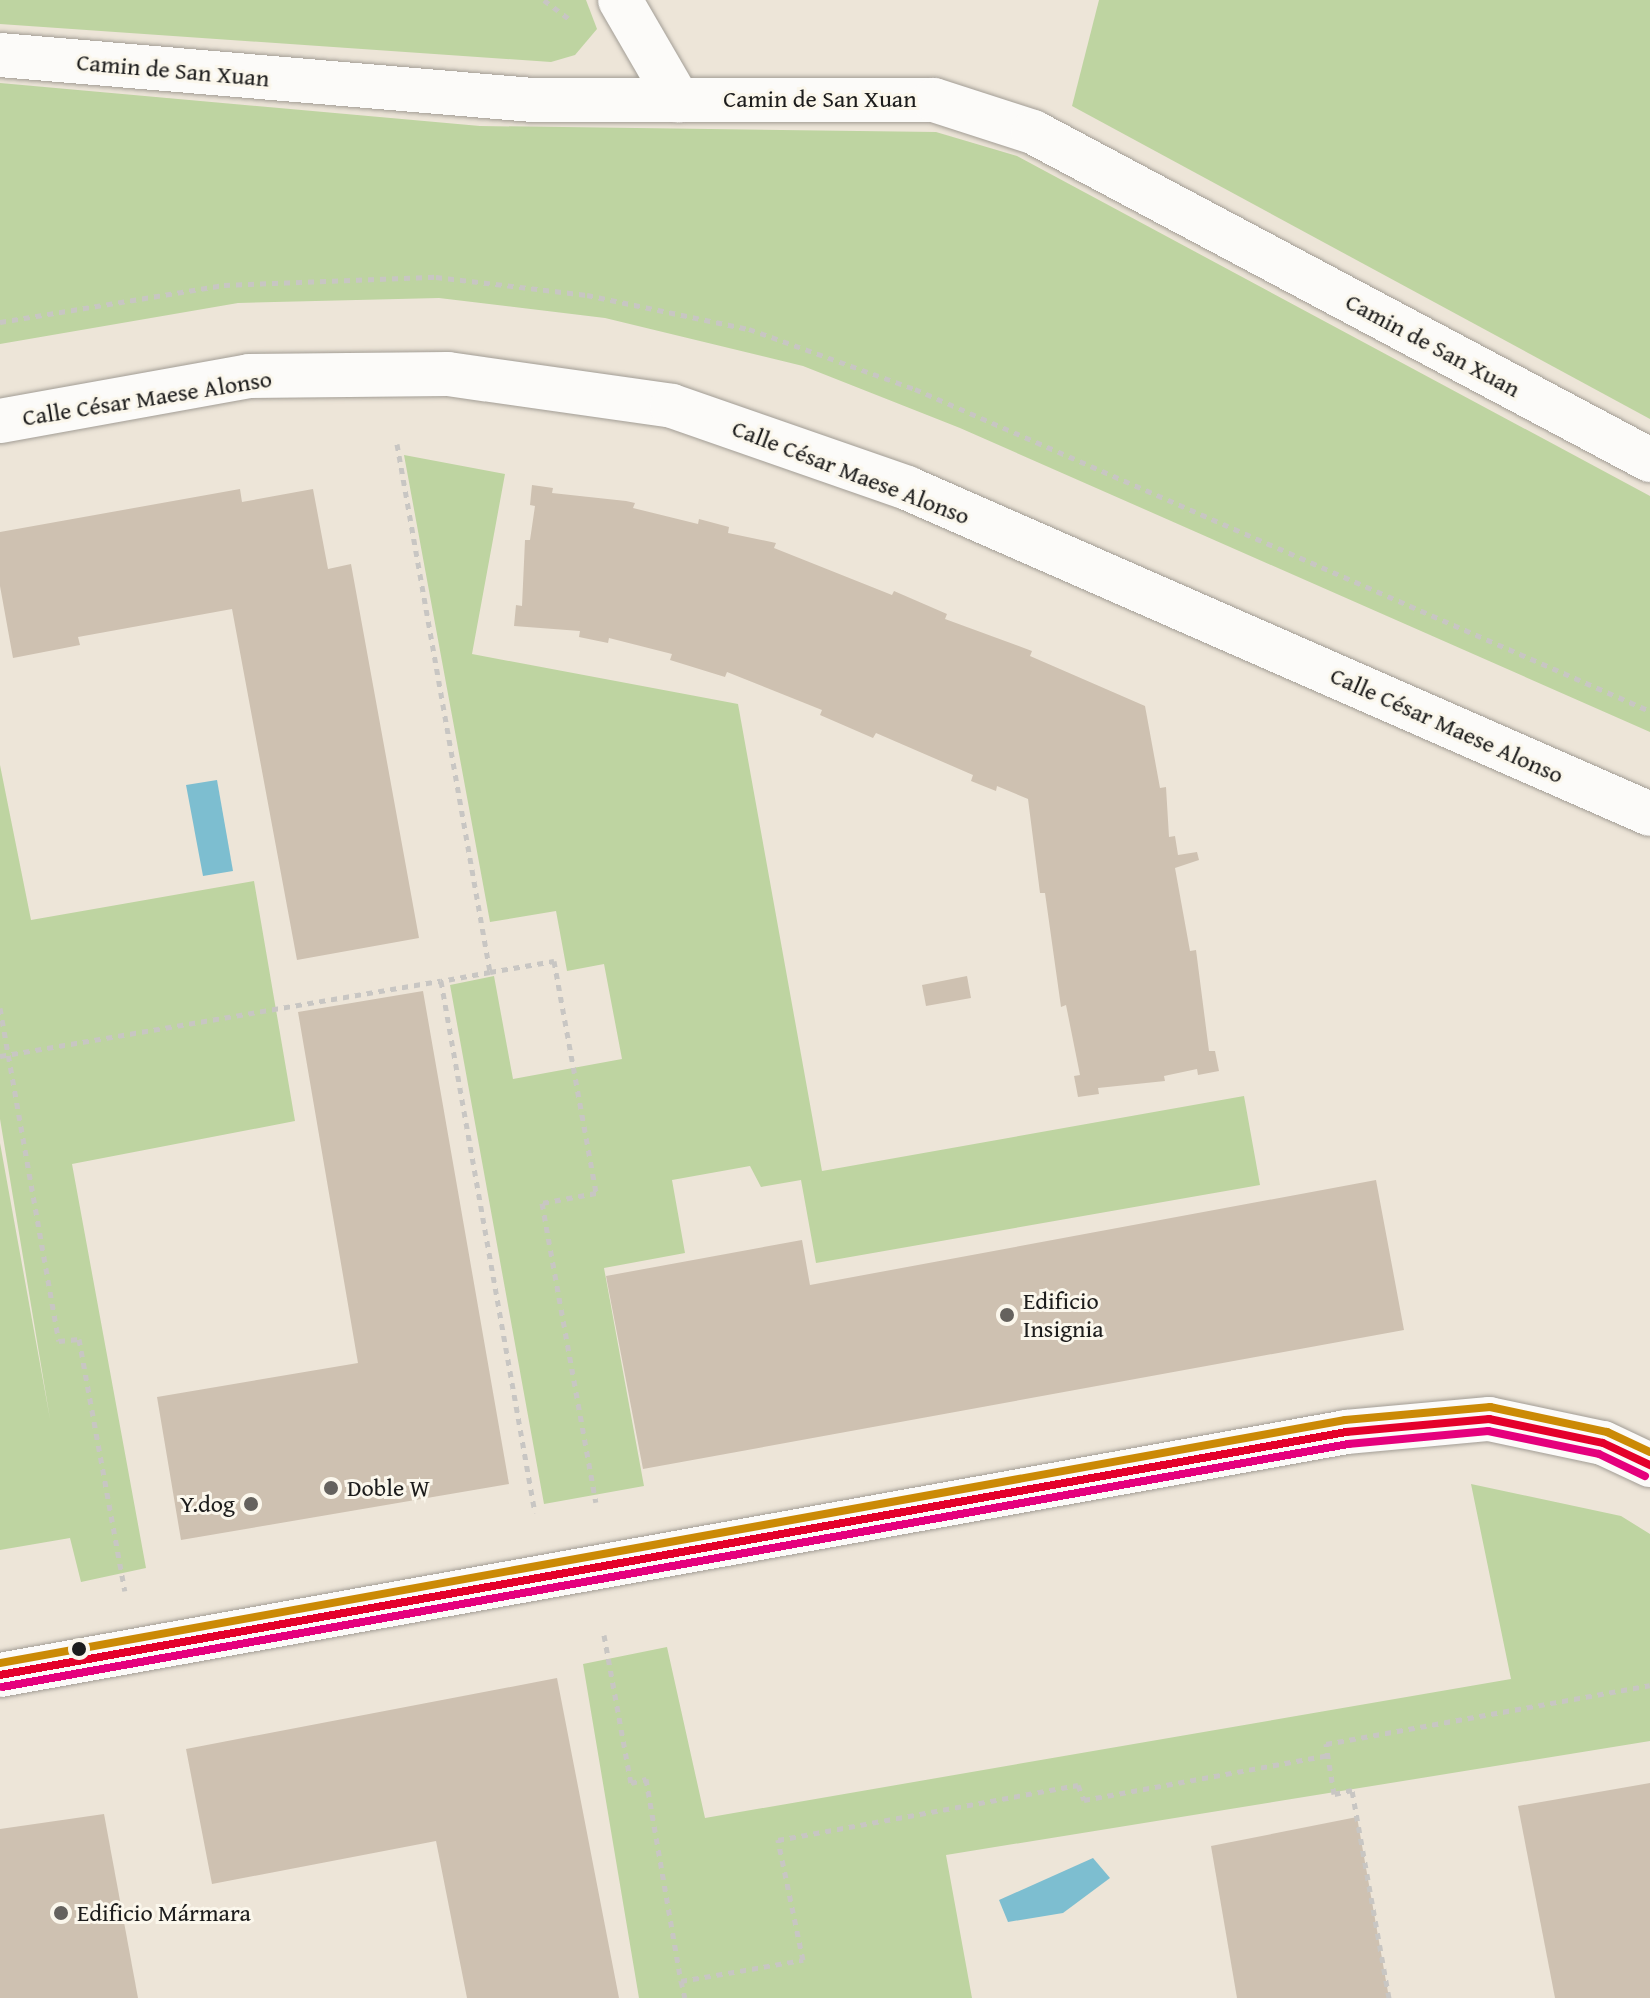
<!DOCTYPE html>
<html>
<head>
<meta charset="utf-8">
<style>
	body { margin:0 }
	#map { position:relative; width:1650px; height:1998px; overflow:hidden; background:#ede5d8; font-family:"Gentium Book Plus",serif }
	div>[style] { position:absolute }
	.green>* { inset:0; background:#bed4a1 }
	.water>* { inset:0; background:#7dbed0 }
	.building>* { inset:0; background:#cec1b1 }
	.path>* { height:5px; margin-top:-2.5px; transform-origin:0; background:repeating-linear-gradient(90deg,#c8c6c3 0 6px,transparent 0 12px) }
	.roads { filter:drop-shadow(0 0 2px #a29d95) drop-shadow(0 0 2px #a29d95) }
	.minor>* { height:44px; margin:-22px; padding:0 22px; transform-origin:22px; border-radius:22px; background:#fcfbf9 }
	.bus-1>* { height:8px; margin:-4px; padding:0 4px; transform-origin:4px; border-radius:4px; background:#e4002b }
	.bus-2>* { height:8px; margin:-4px; padding:0 4px; transform-origin:4px; border-radius:4px; background:#e5007d }
	.bus-3>* { height:8px; margin:-4px; padding:0 4px; transform-origin:4px; border-radius:4px; background:#cb8a06 }
	.dots>* { width:22px; height:22px; translate:-50% -50%; box-sizing:border-box; border:4px solid #fbf7ec; border-radius:50% }
	span { translate:-50% -50%; white-space:nowrap; text-align:center; line-height:1.15; -webkit-text-stroke:6px #fbf7ec; paint-order:stroke }
	.street-label { font-size:24px; color:#1c1c1c }
	.poi-label { font-size:24px; color:#1c1c1c }
	.left { translate:0 -50%; text-align:left }
	.right { translate:-100% -50%; text-align:right }
</style>
</head>
<body>
<div id="map">
	<div class="green">
		<i style="clip-path:polygon(0 0,586px 0,597px 29px,575px 55px,551px 62px,0 24px)"></i>
		<i style="clip-path:polygon(1099px 0,1650px 0,1650px 419px,1072px 106px)"></i>
		<i style="clip-path:polygon(0 83px,480px 126px,936px 132px,1017px 156px,1650px 496px,1650px 732px,960px 428px,803px 366px,605px 318px,439px 298px,238px 303px,0 344px)"></i>
		<i style="clip-path:polygon(404px 455px,505px 474px,472px 654px,738px 704px,822px 1171px,1244px 1096px,1260px 1185px,816px 1263px,801px 1180px,761px 1187px,750px 1166px,672px 1180px,685px 1253px,604px 1268px,644px 1486px,544px 1504px,450px 985px,494px 976px,513px 1079px,622px 1059px,604px 964px,567px 971px,556px 911px,490px 922px)"></i>
		<i style="clip-path:polygon(0 765px,31px 920px,254px 881px,295px 1121px,72px 1164px,146px 1568px,81px 1582px,70px 1538px,0 1550px,0 1143px,50px 1419px,0 1119px)"></i>
		<i style="clip-path:polygon(1471px 1484px,1621px 1516px,1650px 1534px,1650px 1741px,946px 1855px,972px 1998px,639px 1998px,583px 1664px,667px 1647px,705px 1818px,1511px 1679px)"></i>
	</div>
	<div class="water">
		<i style="clip-path:polygon(217px 780px,233px 871px,203px 876px,186px 785px)"></i>
		<i style="clip-path:polygon(1093px 1858px,1110px 1878px,1063px 1913px,1008px 1922px,999px 1900px)"></i>
	</div>
	<div class="building">
		<i style="clip-path:polygon(532px 485px,553px 488px,552px 493px,626px 501px,635px 503px,633px 508px,698px 524px,699px 519px,729px 527px,728px 533px,776px 543px,774px 548px,892px 595px,894px 591px,947px 614px,945px 619px,1032px 651px,1030px 656px,1145px 706px,1160px 788px,1166px 787px,1169px 837px,1175px 836px,1178px 855px,1197px 852px,1199px 860px,1175px 868px,1190px 951px,1196px 950px,1209px 1051px,1215px 1051px,1219px 1071px,1198px 1075px,1197px 1069px,1164px 1076px,1165px 1081px,1098px 1088px,1099px 1094px,1078px 1097px,1074px 1076px,1080px 1075px,1066px 1005px,1061px 1007px,1045px 893px,1040px 893px,1028px 799px,997px 786px,996px 791px,971px 781px,973px 775px,876px 733px,873px 738px,820px 715px,822px 710px,727px 672px,725px 677px,670px 660px,672px 654px,609px 638px,608px 643px,579px 637px,580px 631px,514px 626px,516px 605px,522px 606px,525px 540px,530px 540px,535px 506px,530px 505px)"></i>
		<i style="clip-path:polygon(240px 489px,242px 502px,313px 489px,328px 569px,351px 564px,419px 938px,297px 960px,232px 609px,78px 637px,80px 645px,13px 658px,0 586px,0 532px)"></i>
		<i style="clip-path:polygon(967px 976px,971px 998px,926px 1006px,922px 985px)"></i>
		<i style="clip-path:polygon(423px 991px,509px 1484px,181px 1540px,157px 1397px,358px 1363px,298px 1012px)"></i>
		<i style="clip-path:polygon(1376px 1180px,1404px 1330px,643px 1469px,606px 1276px,802px 1240px,810px 1285px)"></i>
		<i style="clip-path:polygon(557px 1678px,619px 1998px,467px 1998px,436px 1841px,212px 1884px,186px 1749px)"></i>
		<i style="clip-path:polygon(1650px 1783px,1650px 1998px,1555px 1998px,1518px 1806px)"></i>
		<i style="clip-path:polygon(104px 1814px,138px 1998px,0 1998px,0 1829px)"></i>
		<i style="clip-path:polygon(1357px 1817px,1389px 1998px,1237px 1998px,1211px 1846px)"></i>
	</div>
	<div class="path">
		<i style="left:544px;top:0;width:34px;rotate:37deg"></i>
		<i style="left:0;top:322px;width:227px;rotate:-9.4deg"></i>
		<i style="left:224px;top:285px;width:212px;rotate:-2.2deg"></i>
		<i style="left:436px;top:277px;width:152px;rotate:6.8deg"></i>
		<i style="left:587px;top:295px;width:166px;rotate:11.9deg"></i>
		<i style="left:749px;top:329px;width:177px;rotate:19.9deg"></i>
		<i style="left:915px;top:389px;width:802px;rotate:23.66deg"></i>
		<i style="left:397px;top:444px;width:536px;rotate:80.01deg"></i>
		<i style="left:490px;top:972px;width:50px;rotate:169.6deg"></i>
		<i style="left:441px;top:981px;width:540px;rotate:79.98deg"></i>
		<i style="left:490px;top:972px;width:65px;rotate:-9.8deg"></i>
		<i style="left:554px;top:961px;width:236px;rotate:79.7deg"></i>
		<i style="left:596px;top:1193px;width:55px;rotate:169.5deg"></i>
		<i style="left:542px;top:1203px;width:304px;rotate:79.8deg"></i>
		<i style="left:0;top:1008px;width:338px;rotate:80deg"></i>
		<i style="left:59px;top:1341px;width:20px;rotate:-6deg"></i>
		<i style="left:79px;top:1339px;width:256px;rotate:79.7deg"></i>
		<i style="left:0;top:1056px;width:447px;rotate:-9.7deg"></i>
		<i style="left:604px;top:1635px;width:150px;rotate:79.7deg"></i>
		<i style="left:631px;top:1783px;width:16px;rotate:-15deg"></i>
		<i style="left:646px;top:1779px;width:205px;rotate:80.2deg"></i>
		<i style="left:681px;top:1981px;width:124px;rotate:-9.8deg"></i>
		<i style="left:803px;top:1960px;width:123px;rotate:-101.8deg"></i>
		<i style="left:778px;top:1840px;width:305px;rotate:-10.4deg"></i>
		<i style="left:1078px;top:1785px;width:16px;rotate:68deg"></i>
		<i style="left:1084px;top:1800px;width:248px;rotate:-10.4deg"></i>
		<i style="left:681px;top:1981px;width:17px;rotate:77deg"></i>
		<i style="left:1389px;top:1998px;width:211px;rotate:-100.1deg"></i>
		<i style="left:1352px;top:1790px;width:18px;rotate:167deg"></i>
		<i style="left:1334px;top:1794px;width:51px;rotate:-99.1deg"></i>
		<i style="left:1326px;top:1744px;width:329px;rotate:-10.3deg"></i>
	</div>
	<div class="roads">
		<div class="minor">
			<i style="left:620px;top:0;width:116px;rotate:59.9deg"></i>
			<i style="left:0;top:55px;width:534px;rotate:4.83deg"></i>
			<i style="left:532px;top:100px;width:402px"></i>
			<i style="left:934px;top:100px;width:104px;rotate:17.9deg"></i>
			<i style="left:1033px;top:132px;width:699px;rotate:28deg"></i>
			<i style="left:0;top:421px;width:253px;rotate:-10.2deg"></i>
			<i style="left:249px;top:376px;width:199px;rotate:-0.6deg"></i>
			<i style="left:448px;top:374px;width:226px;rotate:8.1deg"></i>
			<i style="left:672px;top:406px;width:249px;rotate:19.2deg"></i>
			<i style="left:907px;top:488px;width:811px;rotate:23.69deg"></i>
			<i style="left:0;top:1675px;width:1368px;rotate:-10.23deg"></i>
			<i style="left:1346px;top:1432px;width:144px;rotate:-5.2deg"></i>
			<i style="left:1489px;top:1419px;width:116px;rotate:11.9deg"></i>
			<i style="left:1603px;top:1443px;width:52px;rotate:25.1deg"></i>
		</div>
	</div>
	<div class="bus-1">
		<i style="left:0;top:1675px;width:1368px;rotate:-10.23deg"></i>
		<i style="left:1346px;top:1432px;width:144px;rotate:-5.2deg"></i>
		<i style="left:1489px;top:1419px;width:116px;rotate:11.9deg"></i>
		<i style="left:1603px;top:1443px;width:52px;rotate:25.1deg"></i>
	</div>
	<div class="bus-2">
		<i style="left:2px;top:1687px;width:1368px;rotate:-10.23deg"></i>
		<i style="left:1348px;top:1444px;width:141px;rotate:-5.3deg"></i>
		<i style="left:1488px;top:1431px;width:113px;rotate:11.7deg"></i>
		<i style="left:1599px;top:1454px;width:51px;rotate:25.6deg"></i>
	</div>
	<div class="bus-3">
		<i style="left:0;top:1663px;width:1367px;rotate:-10.24deg"></i>
		<i style="left:1345px;top:1420px;width:146px;rotate:-5.1deg"></i>
		<i style="left:1490px;top:1407px;width:120px;rotate:12.1deg"></i>
		<i style="left:1607px;top:1432px;width:47px;rotate:24.9deg"></i>
	</div>
	<div class="dots">
		<i style="left:1007px;top:1315px;background:#65625e"></i>
		<i style="left:331px;top:1488px;background:#65625e"></i>
		<i style="left:251px;top:1504px;background:#65625e"></i>
		<i style="left:79px;top:1649px;background:#1c1c1c"></i>
		<i style="left:61px;top:1913px;background:#65625e"></i>
	</div>
	<div class="street-label">
		<span style="left:173px;top:70px;rotate:5deg">Camin de San Xuan</span>
		<span style="left:820px;top:99px">Camin de San Xuan</span>
		<span style="left:1433px;top:345px;rotate:28deg">Camin de San Xuan</span>
		<span style="left:147px;top:398px;rotate:-9deg">Calle César Maese Alonso</span>
		<span style="left:851px;top:472px;rotate:21deg">Calle César Maese Alonso</span>
		<span style="left:1447px;top:725px;rotate:24deg">Calle César Maese Alonso</span>
	</div>
	<div class="poi-label">
		<span class="left" style="left:1023px;top:1315px">Edificio<br>Insignia</span>
		<span class="left" style="left:347px;top:1488px">Doble W</span>
		<span class="right" style="left:235px;top:1504px">Y.dog</span>
		<span class="left" style="left:77px;top:1913px">Edificio Mármara</span>
	</div>
</div>
</body>
</html>
